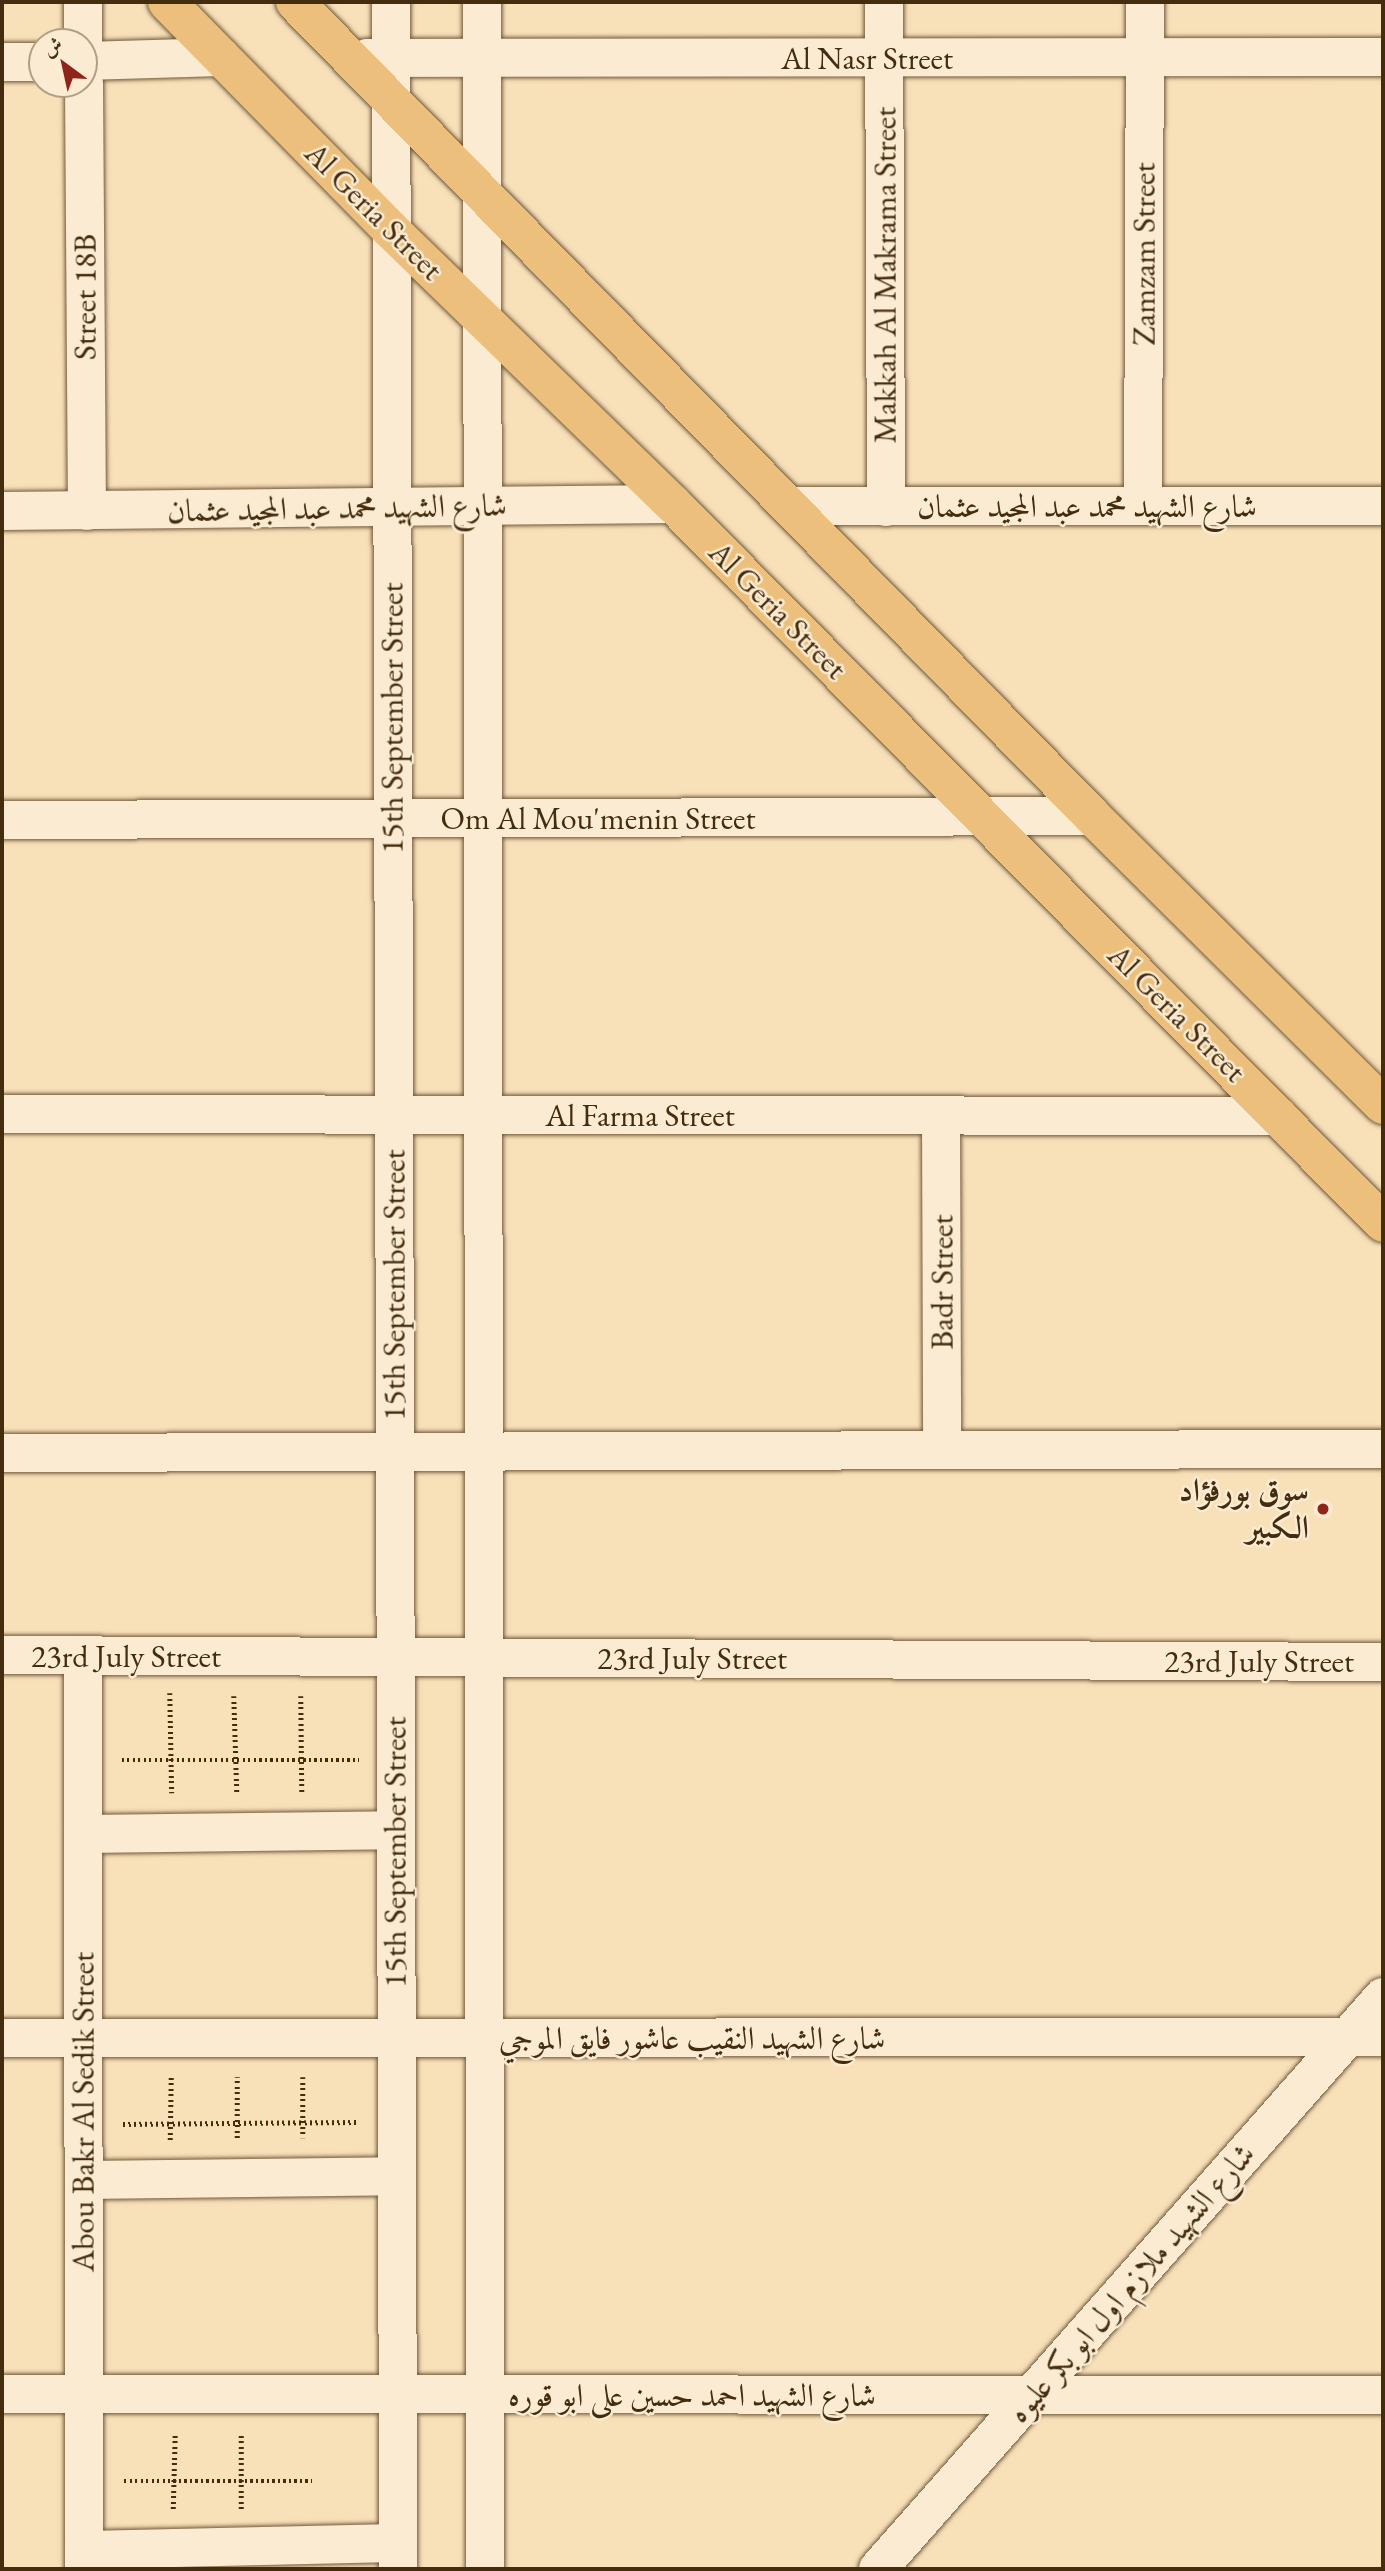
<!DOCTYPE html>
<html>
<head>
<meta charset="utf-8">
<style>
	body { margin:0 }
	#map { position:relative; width:1385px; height:2571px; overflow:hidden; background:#f8e0b9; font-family:"EB Garamond",Amiri,serif }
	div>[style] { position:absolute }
	.path>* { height:4.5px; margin-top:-2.25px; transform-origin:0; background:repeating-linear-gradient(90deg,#442c0f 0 2px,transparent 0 5.5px) }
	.roads { filter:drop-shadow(0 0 2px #71593a) drop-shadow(0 0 2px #71593a) }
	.minor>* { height:38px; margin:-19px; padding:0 19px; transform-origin:19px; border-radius:19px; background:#faebd2 }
	.major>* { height:38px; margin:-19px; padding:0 19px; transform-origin:19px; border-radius:19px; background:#ecc07c }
	.dots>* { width:19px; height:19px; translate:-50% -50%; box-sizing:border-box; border:4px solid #faebd2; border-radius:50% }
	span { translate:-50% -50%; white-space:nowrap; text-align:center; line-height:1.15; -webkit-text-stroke:5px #faebd2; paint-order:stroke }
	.street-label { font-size:32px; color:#442c0f }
	.poi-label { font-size:32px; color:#442c0f; font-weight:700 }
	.right { translate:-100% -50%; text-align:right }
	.frame { position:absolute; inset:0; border:4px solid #442c0f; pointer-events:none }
	.north { position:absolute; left:28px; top:28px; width:70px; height:70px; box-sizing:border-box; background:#faebd2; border:2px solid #b19f84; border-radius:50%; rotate:327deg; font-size:19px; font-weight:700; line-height:28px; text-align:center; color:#442c0f }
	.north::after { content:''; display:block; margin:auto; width:24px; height:32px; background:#8f2418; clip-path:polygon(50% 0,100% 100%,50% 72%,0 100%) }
</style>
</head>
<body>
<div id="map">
	<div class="path">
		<i style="left:170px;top:1693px;width:100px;rotate:88.9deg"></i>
		<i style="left:234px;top:1696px;width:96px;rotate:88.2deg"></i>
		<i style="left:301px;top:1696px;width:96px;rotate:89.4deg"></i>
		<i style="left:122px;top:1760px;width:237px"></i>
		<i style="left:303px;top:2077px;width:61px;rotate:90deg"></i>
		<i style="left:123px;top:2124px;width:236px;rotate:-0.5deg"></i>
		<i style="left:237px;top:2138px;width:61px;rotate:-90deg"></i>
		<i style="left:170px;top:2140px;width:65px;rotate:-89.1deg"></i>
		<i style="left:124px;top:2481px;width:188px"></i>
		<i style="left:173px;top:2509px;width:75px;rotate:-88.5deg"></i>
		<i style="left:241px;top:2509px;width:75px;rotate:-90deg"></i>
	</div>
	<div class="roads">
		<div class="minor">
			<i style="left:83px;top:2px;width:40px;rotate:90deg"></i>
			<i style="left:391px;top:2px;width:2567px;rotate:89.84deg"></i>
			<i style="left:482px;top:2px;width:2567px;rotate:89.93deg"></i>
			<i style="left:884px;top:2px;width:505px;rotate:89.77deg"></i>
			<i style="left:367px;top:58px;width:1016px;rotate:-0.06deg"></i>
			<i style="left:84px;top:61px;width:137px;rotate:-1.7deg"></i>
			<i style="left:2px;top:62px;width:40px"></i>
			<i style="left:84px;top:84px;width:427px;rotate:89.6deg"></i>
			<i style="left:791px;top:506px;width:592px"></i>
			<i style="left:1143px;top:506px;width:504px;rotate:-89.77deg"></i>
			<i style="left:2px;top:511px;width:671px;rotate:-0.6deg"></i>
			<i style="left:2px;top:820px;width:1090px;rotate:-0.21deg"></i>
			<i style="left:2px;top:1114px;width:1276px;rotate:0.09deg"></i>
			<i style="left:941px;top:1115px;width:333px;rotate:89.8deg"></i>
			<i style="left:2px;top:1453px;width:1381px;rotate:-0.17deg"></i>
			<i style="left:2px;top:1655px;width:1381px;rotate:0.29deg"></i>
			<i style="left:83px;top:1655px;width:914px;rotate:89.94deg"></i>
			<i style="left:83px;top:1834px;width:313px;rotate:-0.7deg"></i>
			<i style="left:2px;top:2038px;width:1381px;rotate:-0.04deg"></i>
			<i style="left:84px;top:2180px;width:313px;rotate:-0.7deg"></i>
			<i style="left:2px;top:2394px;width:1381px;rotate:0.04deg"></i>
			<i style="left:84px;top:2550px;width:314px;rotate:-1.3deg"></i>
			<i style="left:878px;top:2569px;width:763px;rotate:-48.56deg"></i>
		</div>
		<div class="major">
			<i style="left:167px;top:2px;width:318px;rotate:45.5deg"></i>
			<i style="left:390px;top:229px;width:395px;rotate:44.2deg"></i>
			<i style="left:673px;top:504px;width:1010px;rotate:45.36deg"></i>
			<i style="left:295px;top:2px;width:1139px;rotate:45.6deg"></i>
			<i style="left:1092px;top:816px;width:410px;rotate:44.8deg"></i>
		</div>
	</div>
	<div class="dots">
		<i style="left:1323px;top:1509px;background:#8f2418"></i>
	</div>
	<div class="street-label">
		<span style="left:867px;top:58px">Al Nasr Street</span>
		<span style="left:374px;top:211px;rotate:45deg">Al Geria Street</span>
		<span style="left:1144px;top:254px;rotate:-90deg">Zamzam Street</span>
		<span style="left:885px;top:275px;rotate:-90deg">Makkah Al Makrama Street</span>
		<span style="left:85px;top:297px;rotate:-90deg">Street 18B</span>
		<span style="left:1087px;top:506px">شارع الشهيد محمد عبد المجيد عثمان</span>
		<span style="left:337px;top:508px;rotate:-1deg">شارع الشهيد محمد عبد المجيد عثمان</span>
		<span style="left:778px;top:610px;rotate:45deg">Al Geria Street</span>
		<span style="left:392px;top:718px;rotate:-90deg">15th September Street</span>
		<span style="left:598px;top:818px">Om Al Mou'menin Street</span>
		<span style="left:1177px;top:1013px;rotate:45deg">Al Geria Street</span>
		<span style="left:640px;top:1115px">Al Farma Street</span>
		<span style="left:942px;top:1282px;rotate:-90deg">Badr Street</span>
		<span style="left:394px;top:1285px;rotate:-90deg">15th September Street</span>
		<span style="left:126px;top:1656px">23rd July Street</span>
		<span style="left:692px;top:1658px">23rd July Street</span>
		<span style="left:1259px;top:1661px">23rd July Street</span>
		<span style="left:395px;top:1852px;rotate:-90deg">15th September Street</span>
		<span style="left:692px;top:2038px">شارع الشهيد النقيب عاشور فايق الموجي</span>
		<span style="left:83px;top:2112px;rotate:-90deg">Abou Bakr Al Sedik Street</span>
		<span style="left:1131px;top:2283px;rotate:-49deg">شارع الشهيد ملازم اول ابو بكر عليوه</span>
		<span style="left:692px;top:2395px">شارع الشهيد احمد حسين على ابو قوره</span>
	</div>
	<div class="poi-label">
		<span class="right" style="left:1309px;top:1509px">سوق بورفؤاد<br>الكبير</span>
	</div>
	<div class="frame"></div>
	<div class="north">ش</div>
</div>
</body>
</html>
